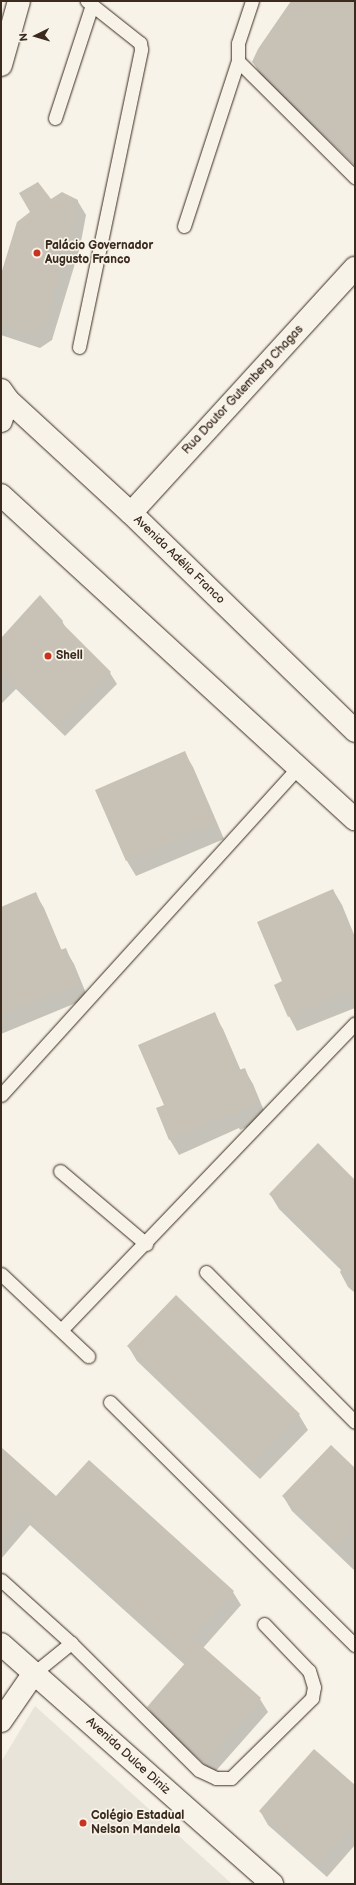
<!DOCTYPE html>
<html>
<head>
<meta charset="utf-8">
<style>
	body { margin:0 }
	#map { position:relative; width:356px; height:1885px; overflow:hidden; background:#f7f3e8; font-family:"Balsamiq Sans",sans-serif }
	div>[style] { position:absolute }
	.built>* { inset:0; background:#e9e4d9 }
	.shadow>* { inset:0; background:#0003 }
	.building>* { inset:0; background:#c8c1b6 }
	.roads { filter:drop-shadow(0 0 1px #3b2a1e) drop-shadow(0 0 1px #3b2a1e) }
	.service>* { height:13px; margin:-6.5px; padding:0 6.5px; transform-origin:6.5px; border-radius:6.5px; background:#f7f3e8 }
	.minor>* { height:22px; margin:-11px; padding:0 11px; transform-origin:11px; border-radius:11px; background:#f7f3e8 }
	.tertiary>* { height:22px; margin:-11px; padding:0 11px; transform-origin:11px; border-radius:11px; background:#f7f3e8 }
	.secondary>* { height:22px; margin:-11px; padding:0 11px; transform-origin:11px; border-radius:11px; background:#f7f3e8 }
	.dots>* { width:11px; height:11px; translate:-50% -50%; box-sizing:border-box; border:2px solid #f7f3e8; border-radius:50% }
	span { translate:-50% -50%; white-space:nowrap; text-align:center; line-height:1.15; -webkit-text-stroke:3.5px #f7f3e8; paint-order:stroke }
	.poi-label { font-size:12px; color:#3b2a1e; font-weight:700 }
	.left { translate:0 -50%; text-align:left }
	.street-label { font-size:12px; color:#3b2a1e }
	.frame { position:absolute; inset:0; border:2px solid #3b2a1e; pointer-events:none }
	.north { position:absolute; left:16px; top:16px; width:40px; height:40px; -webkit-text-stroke:3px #f7f3e8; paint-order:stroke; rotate:265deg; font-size:11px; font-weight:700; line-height:16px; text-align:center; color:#3b2a1e }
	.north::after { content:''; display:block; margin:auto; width:14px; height:18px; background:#3b2a1e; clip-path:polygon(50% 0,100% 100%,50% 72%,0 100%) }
</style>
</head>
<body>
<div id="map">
	<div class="built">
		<i style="clip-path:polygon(35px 1706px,232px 1884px,1px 1884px,1px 1762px)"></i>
	</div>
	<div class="shadow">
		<i style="clip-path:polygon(292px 1px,355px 1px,355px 166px,261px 76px,253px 62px)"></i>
		<i style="clip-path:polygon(51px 200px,77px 200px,86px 215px,80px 247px,52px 340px,40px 348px,1px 335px,1px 277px,31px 213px)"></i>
		<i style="clip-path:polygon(62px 621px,67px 630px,110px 673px,117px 684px,65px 736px,16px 689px,1px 704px,1px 639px)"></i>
		<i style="clip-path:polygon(184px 752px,193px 767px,224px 839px,136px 876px,127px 861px,97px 790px)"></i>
		<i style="clip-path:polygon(333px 890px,342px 905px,355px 937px,355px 1008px,297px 1031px,289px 1016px)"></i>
		<i style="clip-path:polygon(35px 893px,44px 908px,62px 951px,65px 949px,74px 964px,88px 998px,1px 1034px,1px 908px)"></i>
		<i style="clip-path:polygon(214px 1014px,223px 1029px,241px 1071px,244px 1069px,253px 1084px,267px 1118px,240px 1130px,239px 1128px,179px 1155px,170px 1140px,157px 1109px,165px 1105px)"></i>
		<i style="clip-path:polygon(355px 1181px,355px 1293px,348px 1287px,340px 1272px,341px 1270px,279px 1209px,270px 1194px)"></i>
		<i style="clip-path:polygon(128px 1346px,299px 1415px,308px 1430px,260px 1479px,137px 1361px)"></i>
		<i style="clip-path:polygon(1px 1448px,57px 1498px,233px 1592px,241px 1605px,203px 1648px,260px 1699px,268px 1712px,214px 1773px,156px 1721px,148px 1707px,185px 1665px,30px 1525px,1px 1559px)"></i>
		<i style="clip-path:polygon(355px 1469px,355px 1571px,292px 1511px,283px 1496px)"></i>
		<i style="clip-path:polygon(355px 1787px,355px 1845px,327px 1877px,268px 1825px,260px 1811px)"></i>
	</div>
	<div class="building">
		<i style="clip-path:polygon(291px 1px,355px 1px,355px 161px,252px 62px,258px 49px)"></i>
		<i style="clip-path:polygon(38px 182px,51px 199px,62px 192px,78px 200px,72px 232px,44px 325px,31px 334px,1px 324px,1px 274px,17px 222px,30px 212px,19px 193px)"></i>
		<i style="clip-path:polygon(40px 595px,63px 621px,62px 623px,111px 672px,58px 725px,1px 670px,1px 638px)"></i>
		<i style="clip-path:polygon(185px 751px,216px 823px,126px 861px,95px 790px)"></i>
		<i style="clip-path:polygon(333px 889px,355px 940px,355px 988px,288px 1017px,274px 985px,282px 981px,257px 922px)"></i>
		<i style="clip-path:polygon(36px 892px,60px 950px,66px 948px,80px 983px,1px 1015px,1px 907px)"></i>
		<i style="clip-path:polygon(215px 1012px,239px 1070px,245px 1068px,259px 1103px,230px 1115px,230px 1114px,169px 1140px,156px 1108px,164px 1105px,138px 1045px)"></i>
		<i style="clip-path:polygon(318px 1143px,355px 1180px,355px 1278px,269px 1194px)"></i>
		<i style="clip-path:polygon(176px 1295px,300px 1414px,251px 1465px,127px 1346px)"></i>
		<i style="clip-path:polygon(331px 1445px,355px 1468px,355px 1524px,334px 1546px,282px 1496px)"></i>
		<i style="clip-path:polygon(1px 1447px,56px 1496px,89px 1460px,234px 1591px,193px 1638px,261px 1698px,206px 1761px,147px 1707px,187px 1661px,22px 1513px,1px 1537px)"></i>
		<i style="clip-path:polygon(314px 1749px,355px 1785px,355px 1823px,319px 1864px,259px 1811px)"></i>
	</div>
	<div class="roads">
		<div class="service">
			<i style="left:252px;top:1px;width:44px;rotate:108.4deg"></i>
			<i style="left:238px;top:43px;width:18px;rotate:90deg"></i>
			<i style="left:238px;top:61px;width:165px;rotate:44.8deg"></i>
			<i style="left:55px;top:118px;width:119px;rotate:-71.9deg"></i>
			<i style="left:184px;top:226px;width:174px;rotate:-71.9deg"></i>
			<i style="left:79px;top:347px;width:304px;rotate:-78.2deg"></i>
			<i style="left:141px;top:49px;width:6px;rotate:-99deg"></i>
			<i style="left:140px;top:43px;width:68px;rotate:-141.6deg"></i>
			<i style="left:1px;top:1095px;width:442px;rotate:-47.8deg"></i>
			<i style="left:60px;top:1171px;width:113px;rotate:40.3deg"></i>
			<i style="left:206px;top:1272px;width:211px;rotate:45.2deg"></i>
			<i style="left:1px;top:1274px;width:120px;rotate:43.3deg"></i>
			<i style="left:61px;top:1330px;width:425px;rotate:-46.2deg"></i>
			<i style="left:110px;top:1402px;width:345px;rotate:44.8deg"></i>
			<i style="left:1px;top:1580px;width:94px;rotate:42deg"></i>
			<i style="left:71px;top:1643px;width:180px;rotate:44.8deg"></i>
			<i style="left:199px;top:1770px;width:19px;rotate:25deg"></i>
			<i style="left:216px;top:1778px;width:15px"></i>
			<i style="left:231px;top:1778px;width:114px;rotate:-44.6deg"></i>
			<i style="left:312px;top:1698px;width:11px;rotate:-80deg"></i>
			<i style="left:314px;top:1687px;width:17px;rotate:-107deg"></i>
			<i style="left:309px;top:1671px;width:65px;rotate:-133.8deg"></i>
			<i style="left:34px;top:1673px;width:48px;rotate:-39deg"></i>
		</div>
		<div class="minor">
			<i style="left:1px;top:65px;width:66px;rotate:-74.3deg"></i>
			<i style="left:131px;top:513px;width:332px;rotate:-47.6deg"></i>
			<i style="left:1px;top:1721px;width:58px;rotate:-55.5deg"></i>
		</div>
		<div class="tertiary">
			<i style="left:1px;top:421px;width:22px;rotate:-72deg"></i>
			<i style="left:1px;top:1644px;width:362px;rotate:41.5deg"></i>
		</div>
		<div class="secondary">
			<i style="left:1px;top:390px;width:12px;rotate:55deg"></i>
			<i style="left:8px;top:400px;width:167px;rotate:42.6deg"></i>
			<i style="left:131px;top:513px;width:313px;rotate:44.2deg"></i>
			<i style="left:1px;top:495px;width:480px;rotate:42.5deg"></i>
		</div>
	</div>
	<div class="dots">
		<i style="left:37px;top:253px;background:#c8321e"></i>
		<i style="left:48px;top:656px;background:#c8321e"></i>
		<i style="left:83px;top:1823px;background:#c8321e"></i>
	</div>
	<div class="poi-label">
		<span class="left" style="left:45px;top:253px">Palácio Governador<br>Augusto Franco</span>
		<span class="left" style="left:56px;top:656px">Shell</span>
		<span class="left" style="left:91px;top:1823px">Colégio Estadual<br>Nelson Mandela</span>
	</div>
	<div class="street-label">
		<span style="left:243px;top:390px;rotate:-47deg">Rua Doutor Gutemberg Chagas</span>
		<span style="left:179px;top:560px;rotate:44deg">Avenida Adélia Franco</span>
		<span style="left:128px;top:1756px;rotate:42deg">Avenida Dulce Diniz</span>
	</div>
	<div class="frame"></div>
	<div class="north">N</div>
</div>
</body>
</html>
